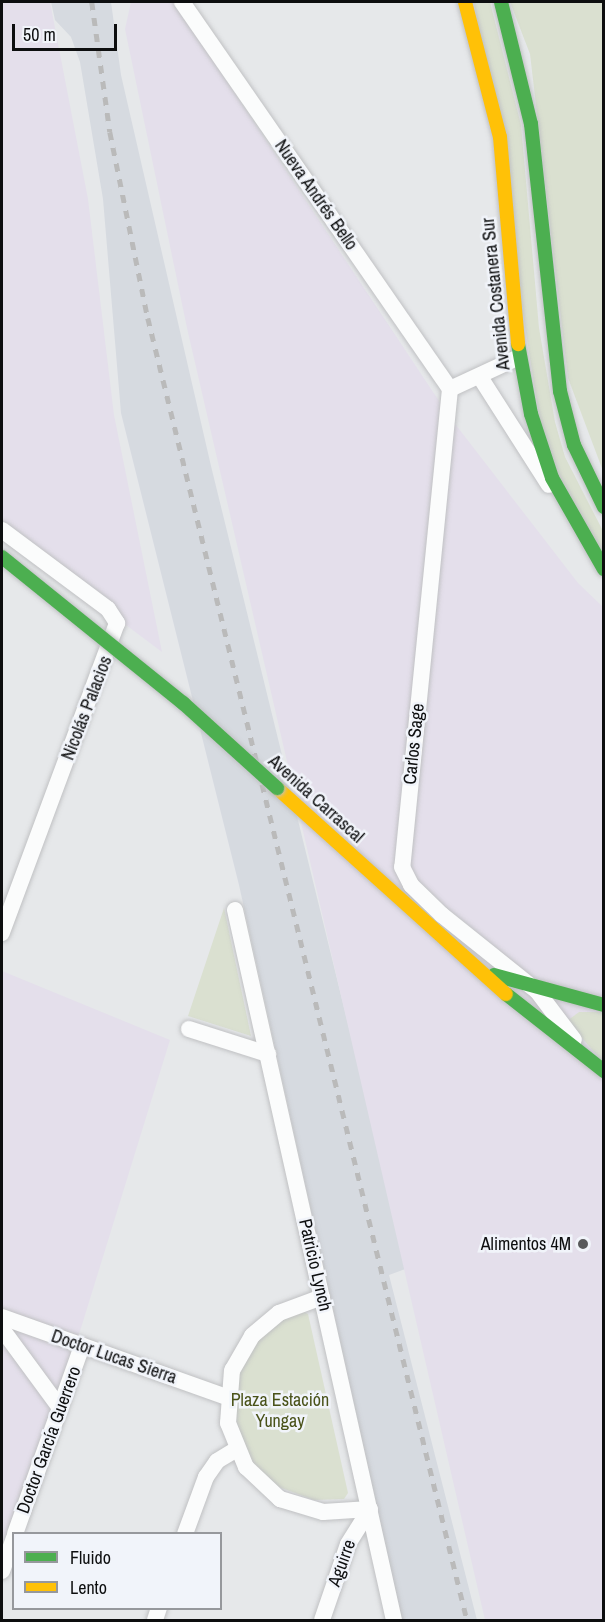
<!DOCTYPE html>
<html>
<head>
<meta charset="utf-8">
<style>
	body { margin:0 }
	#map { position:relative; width:605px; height:1622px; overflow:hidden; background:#e6e8ea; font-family:"Archivo Narrow",sans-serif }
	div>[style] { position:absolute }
	.built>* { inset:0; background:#d6dae0 }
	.industrial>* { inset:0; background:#e4dfeb }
	.green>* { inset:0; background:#dae0d0 }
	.roads { filter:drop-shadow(0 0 2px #c0c1c3) drop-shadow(0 0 2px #c0c1c3) }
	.street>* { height:16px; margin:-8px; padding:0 8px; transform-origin:8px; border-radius:8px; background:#fbfcfc }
	.fast>* { height:14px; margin:-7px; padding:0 7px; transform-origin:7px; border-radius:7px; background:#4caf50 }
	.slow>* { height:14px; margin:-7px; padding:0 7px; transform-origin:7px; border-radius:7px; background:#ffc107 }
	.rail>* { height:4.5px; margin-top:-2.25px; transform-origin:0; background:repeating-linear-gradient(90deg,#bababa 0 8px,transparent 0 16px) }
	.bridges { filter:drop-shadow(0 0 2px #c0c1c3) drop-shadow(0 0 2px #c0c1c3) }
	.fast-bridge>* { height:14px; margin:-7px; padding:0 7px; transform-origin:7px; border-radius:7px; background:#4caf50 }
	.dots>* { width:16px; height:16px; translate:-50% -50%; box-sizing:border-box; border:3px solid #f1f4fa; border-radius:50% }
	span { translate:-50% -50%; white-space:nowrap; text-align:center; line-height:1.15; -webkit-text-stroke:5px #f1f4fa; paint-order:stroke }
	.street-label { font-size:18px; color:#0d0e0f }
	.poi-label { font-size:18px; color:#0d0e0f }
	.right { translate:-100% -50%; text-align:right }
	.park-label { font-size:18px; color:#495219 }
	.frame { position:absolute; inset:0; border:3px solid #0d0e0f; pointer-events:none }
	.legend { position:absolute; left:12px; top:1532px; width:210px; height:78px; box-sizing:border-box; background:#f1f4fa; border:2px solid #96989c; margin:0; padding:8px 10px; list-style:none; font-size:18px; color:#0d0e0f }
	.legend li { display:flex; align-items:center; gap:12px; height:30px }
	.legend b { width:30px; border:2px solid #96989c }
	.scale { position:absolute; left:12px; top:24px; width:105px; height:27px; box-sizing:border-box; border:3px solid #0d0e0f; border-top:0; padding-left:8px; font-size:18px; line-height:21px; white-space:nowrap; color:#0d0e0f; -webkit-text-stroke:4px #f1f4fa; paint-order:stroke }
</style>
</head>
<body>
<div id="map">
	<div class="built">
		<i style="clip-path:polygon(51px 2px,111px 2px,121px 75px,211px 466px,408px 1268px,389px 1275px,477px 1620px,402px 1620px,239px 885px,121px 413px,103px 199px,80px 62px,71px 37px,55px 20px)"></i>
	</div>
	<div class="industrial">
		<i style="clip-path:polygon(2px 2px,50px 2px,88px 199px,114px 415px,162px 652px,2px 532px)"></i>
		<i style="clip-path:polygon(131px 2px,174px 2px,449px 416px,578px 583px,603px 607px,603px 1620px,485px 1620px,187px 328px,125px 29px)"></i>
		<i style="clip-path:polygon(2px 971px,170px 1040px,81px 1328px,2px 1547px)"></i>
	</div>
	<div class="green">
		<i style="clip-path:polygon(474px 2px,490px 2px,521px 125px,539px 328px,555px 422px,565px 457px,603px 531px,603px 561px,545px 453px)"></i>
		<i style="clip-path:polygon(510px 2px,603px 2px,603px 471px,568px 378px,530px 54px)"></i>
		<i style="clip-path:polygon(224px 908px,251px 1036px,188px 1016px)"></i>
		<i style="clip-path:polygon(579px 1012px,603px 1012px,603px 1062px,567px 1021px)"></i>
		<i style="clip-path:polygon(302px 1311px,308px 1314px,348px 1493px,344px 1499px,314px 1500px,279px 1487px,254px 1466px,236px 1431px,232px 1389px,249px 1349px,278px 1321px)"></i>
	</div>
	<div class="roads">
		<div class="street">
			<i style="left:182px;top:2px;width:471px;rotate:55.3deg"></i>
			<i style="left:450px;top:389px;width:480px;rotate:95.7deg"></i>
			<i style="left:402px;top:867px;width:20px;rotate:63deg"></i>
			<i style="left:411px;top:885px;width:43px;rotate:44.1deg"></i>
			<i style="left:442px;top:915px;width:122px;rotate:38.7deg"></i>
			<i style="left:537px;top:991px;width:61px;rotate:52.9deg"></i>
			<i style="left:480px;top:377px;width:128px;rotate:57.4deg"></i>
			<i style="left:450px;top:389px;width:76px;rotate:-24.9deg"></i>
			<i style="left:2px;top:530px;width:132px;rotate:36.7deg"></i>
			<i style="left:108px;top:609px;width:17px;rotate:57deg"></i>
			<i style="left:117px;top:623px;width:331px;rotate:110.4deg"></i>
			<i style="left:235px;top:910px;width:728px;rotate:77.38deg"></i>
			<i style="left:189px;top:1029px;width:83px;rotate:17.6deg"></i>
			<i style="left:322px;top:1297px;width:46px;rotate:159.6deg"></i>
			<i style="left:279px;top:1313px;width:35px;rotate:140deg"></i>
			<i style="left:252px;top:1336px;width:39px;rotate:120deg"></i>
			<i style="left:232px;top:1370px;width:53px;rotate:94.3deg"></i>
			<i style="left:228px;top:1423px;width:48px;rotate:67.8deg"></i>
			<i style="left:246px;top:1467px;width:47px;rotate:43.3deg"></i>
			<i style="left:280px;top:1499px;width:45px;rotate:16.8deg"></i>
			<i style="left:323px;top:1512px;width:47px;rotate:-3.7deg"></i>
			<i style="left:2px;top:1317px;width:239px;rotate:19.6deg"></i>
			<i style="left:2px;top:1329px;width:98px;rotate:53.7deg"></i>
			<i style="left:15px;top:1534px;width:200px;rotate:-70.4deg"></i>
			<i style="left:185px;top:1534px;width:61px;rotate:-69.8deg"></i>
			<i style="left:206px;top:1477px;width:19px;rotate:-55deg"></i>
			<i style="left:217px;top:1461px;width:21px;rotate:-31deg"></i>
			<i style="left:2px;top:1571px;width:35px;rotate:-70deg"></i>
			<i style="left:155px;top:1620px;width:13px;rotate:-72deg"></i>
			<i style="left:322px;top:1620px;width:80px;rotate:-71.1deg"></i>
			<i style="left:348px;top:1544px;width:41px;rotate:-57.8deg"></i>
		</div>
		<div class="fast">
			<i style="left:501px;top:2px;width:126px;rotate:76.2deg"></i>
			<i style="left:531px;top:124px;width:269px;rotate:83.8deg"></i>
			<i style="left:560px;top:391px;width:56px;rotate:75.5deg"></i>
			<i style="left:574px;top:445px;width:69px;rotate:64.2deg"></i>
			<i style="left:518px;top:344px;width:71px;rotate:79.5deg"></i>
			<i style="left:531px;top:414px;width:67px;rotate:71.8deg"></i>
			<i style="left:552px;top:478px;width:105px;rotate:60.3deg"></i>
			<i style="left:494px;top:975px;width:114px;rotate:15.3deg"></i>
			<i style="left:506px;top:994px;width:125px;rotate:38.2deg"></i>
		</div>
		<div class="slow">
			<i style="left:465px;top:2px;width:139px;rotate:75.5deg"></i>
			<i style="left:500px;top:137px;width:208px;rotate:85deg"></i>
			<i style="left:277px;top:788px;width:308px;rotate:42deg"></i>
		</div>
	</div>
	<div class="rail">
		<i style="left:92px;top:2px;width:131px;rotate:82.1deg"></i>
		<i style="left:110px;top:132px;width:190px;rotate:78.5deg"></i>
		<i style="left:148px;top:318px;width:1341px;rotate:76.23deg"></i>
	</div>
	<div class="bridges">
		<div class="fast-bridge">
			<i style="left:2px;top:557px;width:233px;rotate:38.9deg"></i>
			<i style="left:183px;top:703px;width:127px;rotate:42.1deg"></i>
		</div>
	</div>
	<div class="dots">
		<i style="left:583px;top:1244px;background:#595a5c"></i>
	</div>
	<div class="street-label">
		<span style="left:316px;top:195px;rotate:55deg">Nueva Andrés Bello</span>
		<span style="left:496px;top:294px;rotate:-96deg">Avenida Costanera Sur</span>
		<span style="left:87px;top:708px;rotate:-69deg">Nicolás Palacios</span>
		<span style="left:414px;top:744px;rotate:-84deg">Carlos Sage</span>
		<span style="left:316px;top:799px;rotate:42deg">Avenida Carrascal</span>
		<span style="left:315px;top:1265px;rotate:77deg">Patricio Lynch</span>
		<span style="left:114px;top:1357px;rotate:19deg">Doctor Lucas Sierra</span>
		<span style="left:49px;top:1440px;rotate:-70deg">Doctor García Guerrero</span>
		<span style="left:342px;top:1563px;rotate:-70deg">Aguirre</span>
	</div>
	<div class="poi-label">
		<span class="right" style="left:571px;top:1244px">Alimentos 4M</span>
	</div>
	<div class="park-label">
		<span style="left:280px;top:1411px">Plaza Estación<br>Yungay</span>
	</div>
	<div class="frame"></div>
	<ul class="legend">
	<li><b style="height:8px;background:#4caf50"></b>Fluido</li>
	<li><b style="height:8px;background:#ffc107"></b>Lento</li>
	</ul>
	<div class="scale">50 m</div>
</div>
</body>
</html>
